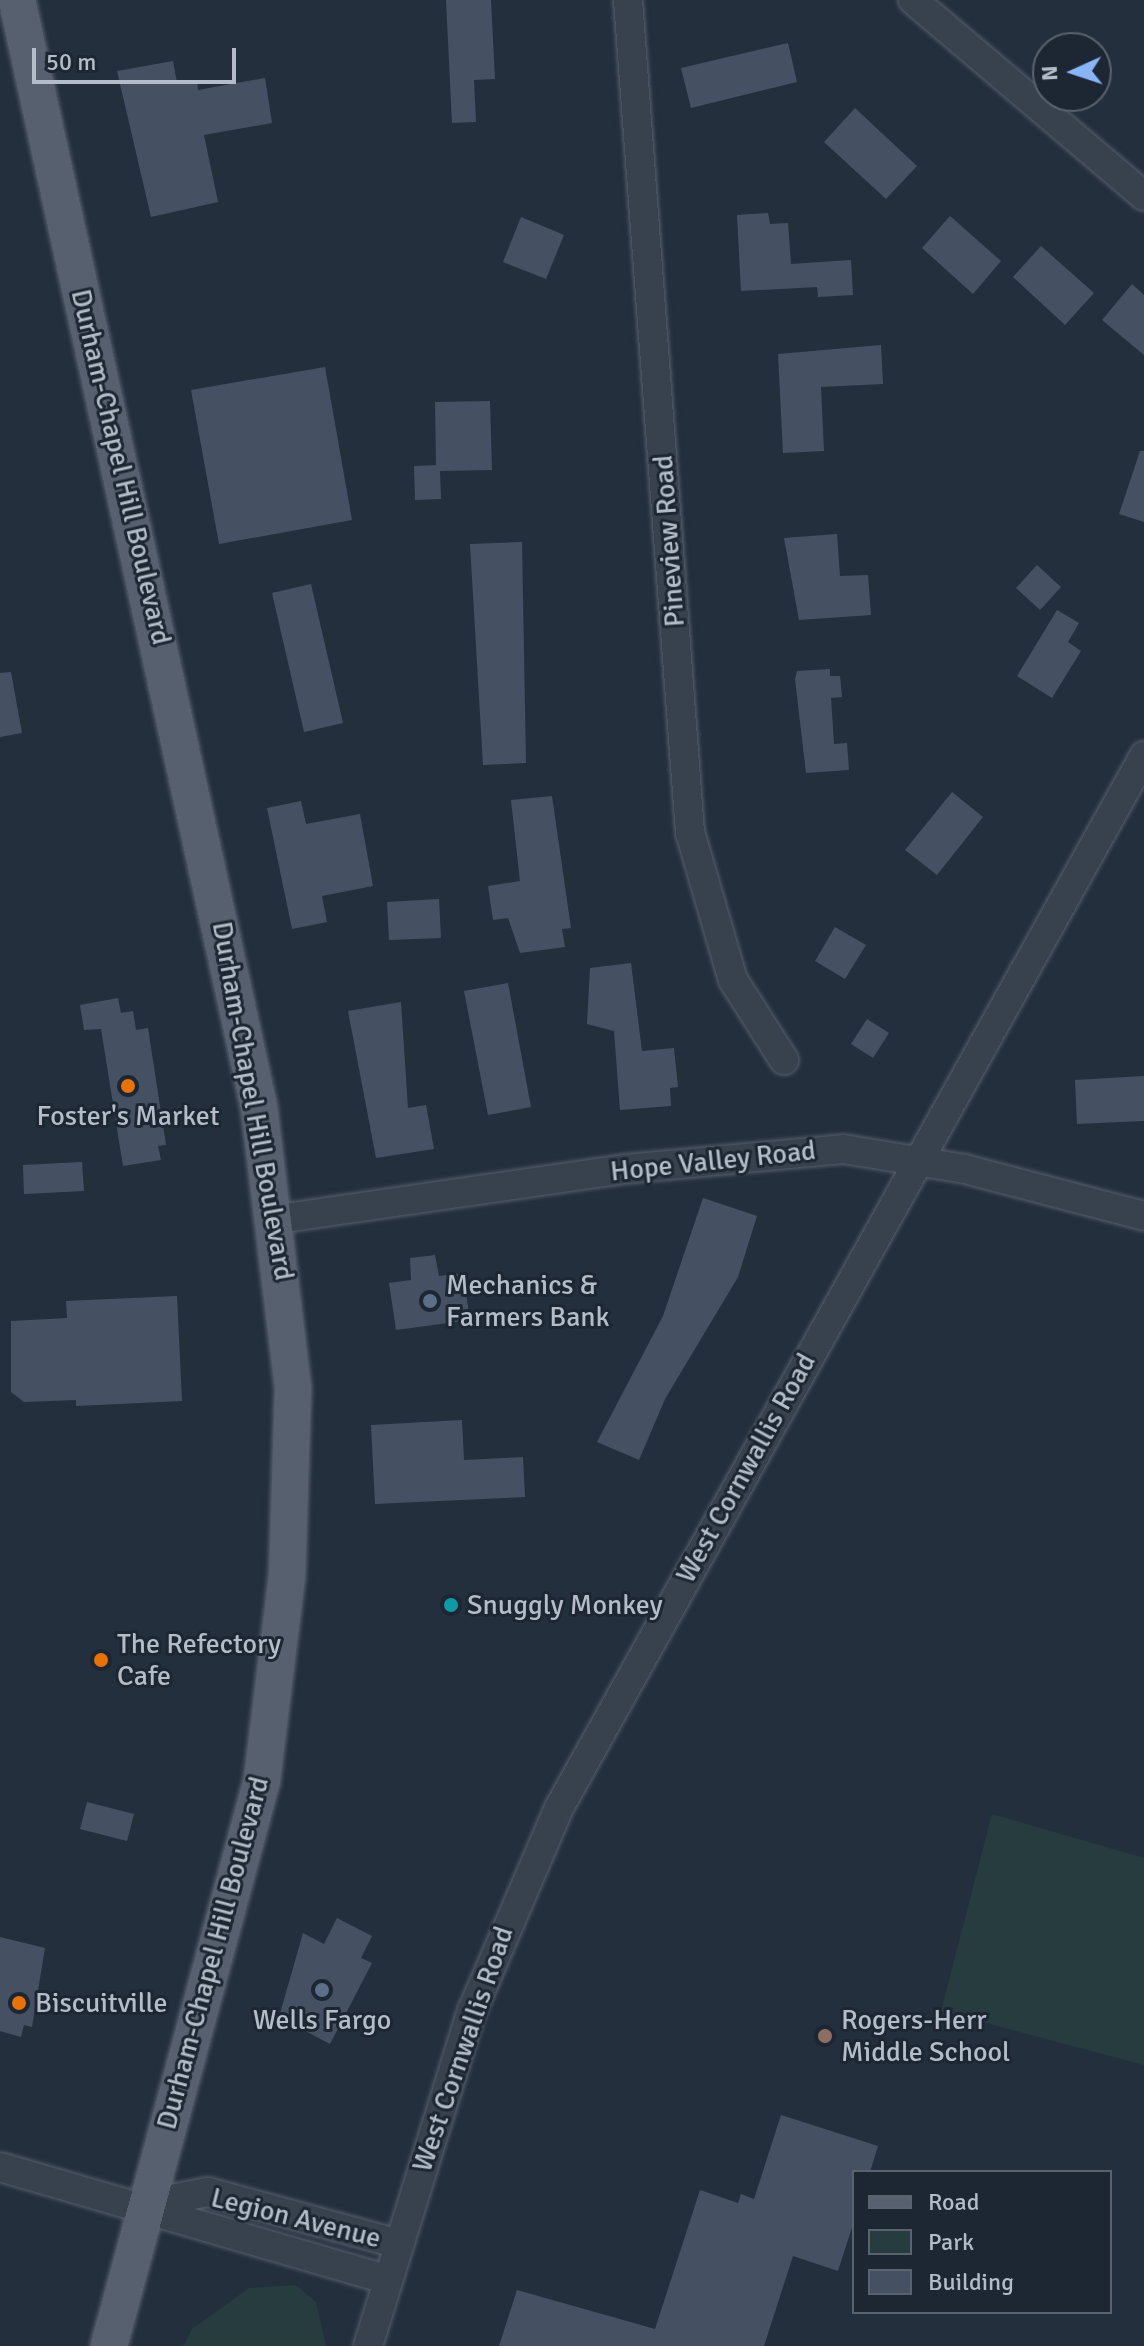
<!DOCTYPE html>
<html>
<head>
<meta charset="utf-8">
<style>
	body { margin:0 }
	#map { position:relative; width:1144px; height:2346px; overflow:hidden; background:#242f3e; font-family:Signika,sans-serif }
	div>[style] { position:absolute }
	.green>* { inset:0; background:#263c3f }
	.building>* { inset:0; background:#455162 }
	.roads { filter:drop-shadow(0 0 2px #565f6c) drop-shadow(0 0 2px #565f6c) }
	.minor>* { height:28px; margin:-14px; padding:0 14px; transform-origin:14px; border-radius:14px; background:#38414e }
	.major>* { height:36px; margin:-18px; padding:0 18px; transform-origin:18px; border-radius:18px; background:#56606e }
	.dots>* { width:22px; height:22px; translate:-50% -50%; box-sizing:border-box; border:4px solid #1d2633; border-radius:50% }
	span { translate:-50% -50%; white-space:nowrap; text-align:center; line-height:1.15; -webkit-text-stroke:6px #1d2633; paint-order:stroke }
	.street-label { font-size:28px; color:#b4bcc9 }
	.poi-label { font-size:28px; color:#b4bcc9 }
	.left { translate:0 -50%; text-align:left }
	.legend { position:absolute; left:852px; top:2170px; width:260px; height:144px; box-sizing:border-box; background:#1d2633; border:2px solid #59626f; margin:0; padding:10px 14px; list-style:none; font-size:24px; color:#b4bcc9 }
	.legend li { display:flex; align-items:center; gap:16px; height:40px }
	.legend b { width:40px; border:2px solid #59626f }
	.north { position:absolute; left:1032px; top:32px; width:80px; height:80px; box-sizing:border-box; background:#1d2633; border:2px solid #59626f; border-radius:50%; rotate:267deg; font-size:22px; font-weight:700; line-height:32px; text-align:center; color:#b4bcc9 }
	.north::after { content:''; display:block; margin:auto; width:28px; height:36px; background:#8ab4f8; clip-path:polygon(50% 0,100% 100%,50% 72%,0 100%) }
	.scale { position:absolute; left:32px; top:48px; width:204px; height:36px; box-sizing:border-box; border:4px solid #b4bcc9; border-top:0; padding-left:10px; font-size:24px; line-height:28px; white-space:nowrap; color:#b4bcc9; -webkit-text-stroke:6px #1d2633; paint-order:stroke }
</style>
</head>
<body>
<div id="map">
	<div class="green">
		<i style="clip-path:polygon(992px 1814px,1144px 1858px,1144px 2065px,941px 2011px)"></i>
		<i style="clip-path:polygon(296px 2285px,316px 2302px,326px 2346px,183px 2346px,192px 2329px,249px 2288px)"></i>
	</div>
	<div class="building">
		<i style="clip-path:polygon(446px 0,491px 0,495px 79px,474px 80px,476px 122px,452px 123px)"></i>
		<i style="clip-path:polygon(788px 43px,797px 82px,691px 108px,681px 68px)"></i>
		<i style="clip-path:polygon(173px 61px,177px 83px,197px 80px,198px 90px,265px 78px,272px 123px,204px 135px,218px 202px,151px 217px,117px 71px)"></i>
		<i style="clip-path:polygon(855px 108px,917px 166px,886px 199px,824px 142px)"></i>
		<i style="clip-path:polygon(768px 213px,770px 224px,788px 223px,791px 264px,851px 260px,853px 295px,818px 297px,817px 287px,741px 291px,737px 215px)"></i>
		<i style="clip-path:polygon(950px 216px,1001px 261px,973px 294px,922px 248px)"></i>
		<i style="clip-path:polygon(521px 217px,564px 235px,546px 279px,503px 262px)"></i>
		<i style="clip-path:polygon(1041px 246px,1094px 293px,1065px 325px,1013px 277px)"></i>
		<i style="clip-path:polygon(1132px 284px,1144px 295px,1144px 355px,1102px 320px)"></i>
		<i style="clip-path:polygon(881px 345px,883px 384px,821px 387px,824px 451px,783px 453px,778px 354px)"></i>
		<i style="clip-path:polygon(325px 367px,352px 520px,219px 544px,191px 390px)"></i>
		<i style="clip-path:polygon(490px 401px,492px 470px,440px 471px,441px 499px,415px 500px,414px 466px,436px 465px,435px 402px)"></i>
		<i style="clip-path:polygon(1140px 451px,1144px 451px,1144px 522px,1119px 514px)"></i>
		<i style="clip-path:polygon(837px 534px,840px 576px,868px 575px,871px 615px,799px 620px,784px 538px)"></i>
		<i style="clip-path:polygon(522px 542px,526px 763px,483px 765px,470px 544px)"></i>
		<i style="clip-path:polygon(1037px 565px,1061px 587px,1040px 610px,1016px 588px)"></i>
		<i style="clip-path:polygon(311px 584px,343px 723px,304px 732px,272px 593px)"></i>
		<i style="clip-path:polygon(1057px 610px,1079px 623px,1068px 642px,1081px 651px,1052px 698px,1017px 676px)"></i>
		<i style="clip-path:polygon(830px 669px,830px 676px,840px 676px,842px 697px,831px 698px,834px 744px,847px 743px,849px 770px,806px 773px,795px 679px,797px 671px)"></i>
		<i style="clip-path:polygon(11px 672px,22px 733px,0 737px,0 673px)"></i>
		<i style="clip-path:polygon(952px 792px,983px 817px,937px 875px,905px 850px)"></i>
		<i style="clip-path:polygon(552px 796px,571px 928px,562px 929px,565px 947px,520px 953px,508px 918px,493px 920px,488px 886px,520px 881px,511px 800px)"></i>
		<i style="clip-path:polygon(301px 801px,306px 824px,360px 814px,373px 886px,322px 896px,327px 922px,292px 929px,267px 808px)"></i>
		<i style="clip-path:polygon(439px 899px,441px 938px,389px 940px,387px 902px)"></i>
		<i style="clip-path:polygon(835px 927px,866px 945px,845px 979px,815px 961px)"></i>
		<i style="clip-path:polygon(631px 963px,642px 1051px,674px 1048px,678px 1087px,670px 1088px,671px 1106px,620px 1110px,614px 1031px,587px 1024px,590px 968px)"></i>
		<i style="clip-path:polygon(508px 983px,531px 1107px,488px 1115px,464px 991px)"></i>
		<i style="clip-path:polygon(118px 998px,121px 1013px,133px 1011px,136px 1030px,148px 1028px,166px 1145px,158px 1146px,161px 1160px,123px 1166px,101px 1029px,84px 1030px,80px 1005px)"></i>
		<i style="clip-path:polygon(401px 1002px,408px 1108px,426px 1105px,434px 1149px,376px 1158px,348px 1011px)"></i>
		<i style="clip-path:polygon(867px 1019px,889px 1033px,873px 1058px,851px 1044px)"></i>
		<i style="clip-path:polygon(1144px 1076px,1144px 1121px,1077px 1124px,1075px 1080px)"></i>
		<i style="clip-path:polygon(82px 1162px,84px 1191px,24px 1194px,23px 1165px)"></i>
		<i style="clip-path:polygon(703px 1198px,757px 1216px,738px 1277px,665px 1399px,639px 1460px,597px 1442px,663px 1316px)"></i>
		<i style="clip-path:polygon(435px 1255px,439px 1276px,463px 1273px,470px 1320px,396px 1330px,389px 1283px,411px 1280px,410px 1258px)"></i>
		<i style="clip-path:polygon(177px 1296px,182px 1401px,76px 1406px,76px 1400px,24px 1402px,11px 1392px,11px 1321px,67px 1318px,66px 1301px)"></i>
		<i style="clip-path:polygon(462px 1420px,464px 1460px,523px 1457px,525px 1497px,375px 1504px,371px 1425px)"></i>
		<i style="clip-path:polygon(87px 1802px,134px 1814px,127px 1841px,80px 1829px)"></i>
		<i style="clip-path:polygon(337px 1918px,372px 1936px,361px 1958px,372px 1963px,330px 2044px,279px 2017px,303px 1933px,324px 1944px)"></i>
		<i style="clip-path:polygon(0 1937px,45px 1948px,32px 2027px,24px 2025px,21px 2037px,0 2031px)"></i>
		<i style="clip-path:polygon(781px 2115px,878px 2146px,870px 2172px,854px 2172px,854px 2221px,838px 2271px,793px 2256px,764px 2346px,499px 2346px,517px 2290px,655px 2329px,700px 2190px,738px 2203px,741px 2194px,754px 2199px)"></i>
	</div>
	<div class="roads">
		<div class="minor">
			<i style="left:628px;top:0;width:834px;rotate:85.74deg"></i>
			<i style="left:690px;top:832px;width:154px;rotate:73.8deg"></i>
			<i style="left:733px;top:980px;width:95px;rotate:57.5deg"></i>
			<i style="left:913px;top:0;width:303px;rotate:40.3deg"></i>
			<i style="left:278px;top:1219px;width:351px;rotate:-8.2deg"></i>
			<i style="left:625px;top:1169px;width:219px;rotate:-5.2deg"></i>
			<i style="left:843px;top:1149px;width:124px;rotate:9.3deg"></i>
			<i style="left:965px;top:1169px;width:185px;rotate:14.7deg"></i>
			<i style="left:0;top:2167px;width:404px;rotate:16.2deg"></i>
			<i style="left:146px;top:2204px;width:63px;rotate:-11deg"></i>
			<i style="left:208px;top:2192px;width:198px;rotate:15.2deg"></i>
			<i style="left:368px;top:2346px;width:351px;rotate:-72.8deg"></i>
			<i style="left:472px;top:2011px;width:221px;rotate:-66.8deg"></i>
			<i style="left:559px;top:1808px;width:1204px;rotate:-60.92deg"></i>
		</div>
		<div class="major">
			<i style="left:17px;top:0;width:1133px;rotate:77.67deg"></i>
			<i style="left:259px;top:1107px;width:283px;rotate:83.1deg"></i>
			<i style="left:293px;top:1388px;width:188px;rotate:91.8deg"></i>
			<i style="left:287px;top:1576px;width:206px;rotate:97deg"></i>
			<i style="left:262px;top:1780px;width:586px;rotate:105.13deg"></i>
		</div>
	</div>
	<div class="dots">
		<i style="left:128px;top:1086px;background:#e8710a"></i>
		<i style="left:430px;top:1301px;background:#5c6f8a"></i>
		<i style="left:451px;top:1605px;background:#0f9aa8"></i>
		<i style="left:101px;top:1660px;background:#e8710a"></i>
		<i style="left:322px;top:1990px;background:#5c6f8a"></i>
		<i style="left:19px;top:2003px;background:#e8710a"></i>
		<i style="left:825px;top:2036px;background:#8d6e63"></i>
	</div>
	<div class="street-label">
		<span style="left:121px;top:467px;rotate:77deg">Durham-Chapel Hill Boulevard</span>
		<span style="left:669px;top:541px;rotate:-94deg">Pineview Road</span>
		<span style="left:253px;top:1101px;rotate:80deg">Durham-Chapel Hill Boulevard</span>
		<span style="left:713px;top:1161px;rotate:-6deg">Hope Valley Road</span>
		<span style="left:746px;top:1468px;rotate:-61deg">West Cornwallis Road</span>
		<span style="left:213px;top:1953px;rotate:-75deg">Durham-Chapel Hill Boulevard</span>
		<span style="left:463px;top:2049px;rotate:-71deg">West Cornwallis Road</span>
		<span style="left:296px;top:2218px;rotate:14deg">Legion Avenue</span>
	</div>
	<div class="poi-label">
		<span style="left:128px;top:1116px">Foster's Market</span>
		<span class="left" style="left:446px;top:1301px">Mechanics &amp;<br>Farmers Bank</span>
		<span class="left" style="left:467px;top:1605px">Snuggly Monkey</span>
		<span class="left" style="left:117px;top:1660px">The Refectory<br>Cafe</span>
		<span class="left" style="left:35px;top:2003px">Biscuitville</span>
		<span style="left:322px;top:2020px">Wells Fargo</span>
		<span class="left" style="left:841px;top:2036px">Rogers-Herr<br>Middle School</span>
	</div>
	<ul class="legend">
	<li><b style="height:10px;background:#56606e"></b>Road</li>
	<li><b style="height:22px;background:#263c3f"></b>Park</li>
	<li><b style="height:22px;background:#455162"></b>Building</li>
	</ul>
	<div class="north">N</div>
	<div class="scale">50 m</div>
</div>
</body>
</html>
